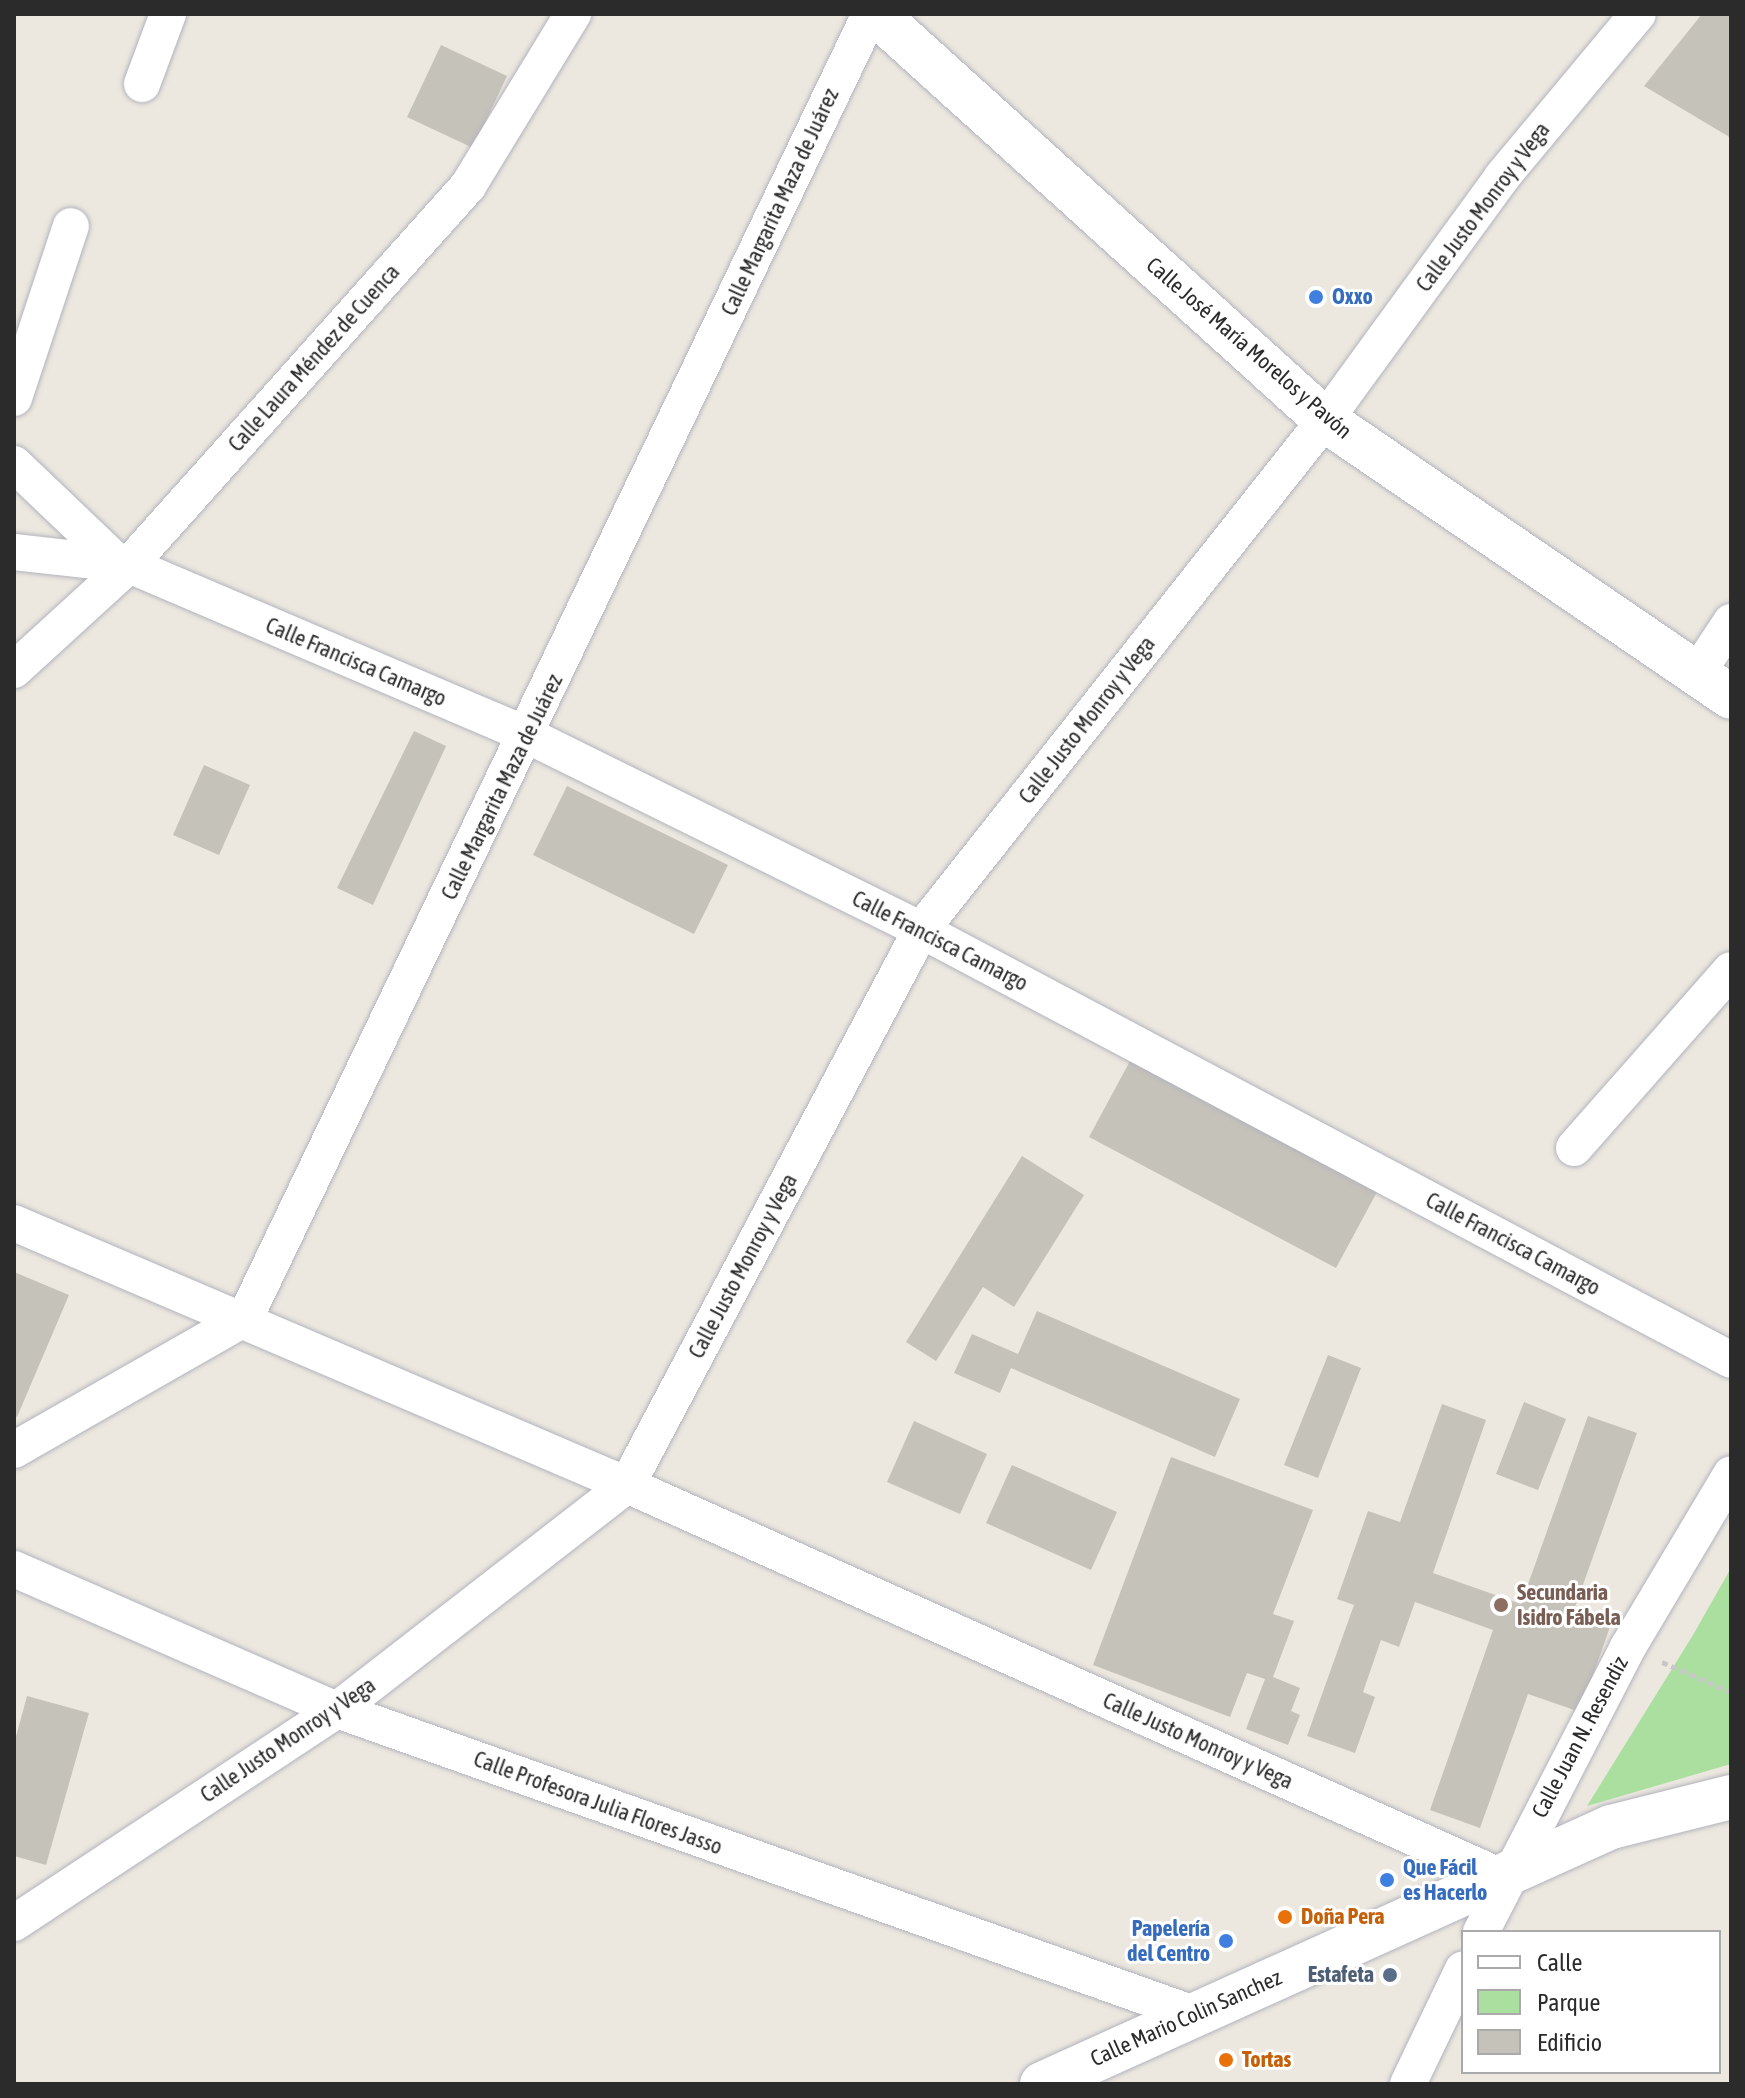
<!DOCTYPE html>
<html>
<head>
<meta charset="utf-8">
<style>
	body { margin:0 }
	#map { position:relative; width:1745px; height:2098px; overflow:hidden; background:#ece8df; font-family:"Asap Condensed",sans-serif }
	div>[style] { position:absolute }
	.green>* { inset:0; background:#abdf9f }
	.building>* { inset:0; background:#c5c2ba }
	.path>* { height:5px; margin-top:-2.5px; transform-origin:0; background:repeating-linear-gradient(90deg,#c8c8c8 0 6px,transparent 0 10px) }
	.roads { filter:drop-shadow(0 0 2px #b2b3be) drop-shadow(0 0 2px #b2b3be) }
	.street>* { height:36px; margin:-18px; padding:0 18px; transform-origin:18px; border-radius:18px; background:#fff }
	.secondary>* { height:44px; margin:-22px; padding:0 22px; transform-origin:22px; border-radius:22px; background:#fff }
	.dots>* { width:22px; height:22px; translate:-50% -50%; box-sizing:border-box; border:4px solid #fff; border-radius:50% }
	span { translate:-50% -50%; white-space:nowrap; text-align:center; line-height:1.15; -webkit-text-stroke:6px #fff; paint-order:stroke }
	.street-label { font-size:22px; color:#2b2b2b }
	.shop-label { font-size:22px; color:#366cbe; font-weight:700 }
	.left { translate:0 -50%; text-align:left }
	.right { translate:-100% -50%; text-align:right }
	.education-label { font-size:22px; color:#785e54; font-weight:700 }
	.food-label { font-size:22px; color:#c56008; font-weight:700 }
	.service-label { font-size:22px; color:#4e5e75; font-weight:700 }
	.frame { position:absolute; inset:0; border:16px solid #2b2b2b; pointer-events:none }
	.legend { position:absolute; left:1461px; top:1930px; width:260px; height:144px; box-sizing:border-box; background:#fff; border:2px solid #aaa; margin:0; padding:10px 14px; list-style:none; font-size:24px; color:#2b2b2b }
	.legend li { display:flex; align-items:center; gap:16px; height:40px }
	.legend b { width:40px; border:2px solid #aaa }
</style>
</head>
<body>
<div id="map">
	<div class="green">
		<i style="clip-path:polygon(1731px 1568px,1731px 1764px,1587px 1806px,1693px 1635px)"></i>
	</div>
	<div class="building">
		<i style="clip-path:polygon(1702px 14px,1731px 14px,1731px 138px,1644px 86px)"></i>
		<i style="clip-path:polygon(441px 45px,507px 76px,473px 148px,407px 117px)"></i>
		<i style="clip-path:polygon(414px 731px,446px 746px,373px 905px,337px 888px)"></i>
		<i style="clip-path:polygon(204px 765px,250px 785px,219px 855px,173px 835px)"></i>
		<i style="clip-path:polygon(567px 786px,728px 865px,694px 934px,533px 855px)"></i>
		<i style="clip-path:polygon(1130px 1061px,1377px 1192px,1336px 1268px,1089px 1137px)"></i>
		<i style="clip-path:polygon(1022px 1156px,1084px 1195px,1014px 1307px,983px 1287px,936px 1361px,906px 1342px)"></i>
		<i style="clip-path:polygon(14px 1272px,69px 1295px,17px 1417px,14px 1415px)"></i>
		<i style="clip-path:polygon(1037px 1311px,1240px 1399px,1215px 1457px,1011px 1368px,1000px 1393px,954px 1373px,972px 1334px,1018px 1354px)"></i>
		<i style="clip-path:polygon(1328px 1355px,1361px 1368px,1318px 1478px,1284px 1465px)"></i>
		<i style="clip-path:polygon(1524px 1402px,1566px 1419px,1538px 1490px,1496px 1474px)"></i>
		<i style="clip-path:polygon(1442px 1404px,1486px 1420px,1433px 1573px,1521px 1604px,1588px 1416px,1637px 1433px,1574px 1610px,1611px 1624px,1580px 1712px,1528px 1694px,1480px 1828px,1430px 1810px,1493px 1630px,1415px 1602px,1399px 1647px,1381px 1640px,1363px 1692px,1375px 1697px,1355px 1753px,1307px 1736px,1354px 1605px,1337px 1599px,1368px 1511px,1400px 1522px)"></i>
		<i style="clip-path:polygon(914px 1421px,987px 1454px,960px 1514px,887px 1482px)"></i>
		<i style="clip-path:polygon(1171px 1457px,1313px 1510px,1273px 1614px,1294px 1621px,1273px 1677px,1300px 1688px,1291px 1711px,1300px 1715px,1288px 1745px,1246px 1729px,1265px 1679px,1247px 1673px,1230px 1717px,1093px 1665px)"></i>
		<i style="clip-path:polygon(1012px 1465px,1117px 1512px,1091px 1570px,986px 1523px)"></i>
		<i style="clip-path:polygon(27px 1696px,89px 1713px,46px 1865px,14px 1856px,14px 1744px)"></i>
	</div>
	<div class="path">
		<i style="left:1662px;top:1662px;width:75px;rotate:23.5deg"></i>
	</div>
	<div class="roads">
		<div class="street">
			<i style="left:142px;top:84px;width:75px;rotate:-69.6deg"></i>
			<i style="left:14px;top:398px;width:181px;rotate:-71.7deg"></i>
			<i style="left:14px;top:464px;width:141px;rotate:43.6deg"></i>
			<i style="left:14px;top:552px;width:116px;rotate:6.4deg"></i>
			<i style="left:129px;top:565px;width:433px;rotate:23.1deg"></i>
			<i style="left:527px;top:735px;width:440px;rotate:26.3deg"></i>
			<i style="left:921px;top:930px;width:917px;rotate:27.96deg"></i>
			<i style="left:14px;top:670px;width:156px;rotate:-42.4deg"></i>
			<i style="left:129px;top:565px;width:508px;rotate:-48.19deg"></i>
			<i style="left:468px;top:186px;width:202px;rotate:-58.6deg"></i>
			<i style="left:1698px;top:672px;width:60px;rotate:-56.6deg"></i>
			<i style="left:1574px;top:1148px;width:237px;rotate:-48.6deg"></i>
			<i style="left:14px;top:1223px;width:667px;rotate:23.14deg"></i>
			<i style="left:627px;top:1485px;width:963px;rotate:24.14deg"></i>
			<i style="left:14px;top:1450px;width:266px;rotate:-29.7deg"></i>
			<i style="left:245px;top:1318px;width:1446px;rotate:-64.39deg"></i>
			<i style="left:14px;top:1569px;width:352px;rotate:23.6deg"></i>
			<i style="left:337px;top:1710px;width:906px;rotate:19.53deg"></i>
			<i style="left:14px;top:1923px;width:387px;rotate:-33.4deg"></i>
			<i style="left:337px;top:1710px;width:367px;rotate:-37.8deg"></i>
			<i style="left:627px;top:1485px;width:628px;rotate:-62.09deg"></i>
			<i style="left:921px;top:930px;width:651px;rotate:-51.62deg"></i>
			<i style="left:1325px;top:420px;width:301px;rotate:-53.9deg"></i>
			<i style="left:1502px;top:177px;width:212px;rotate:-50.2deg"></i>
			<i style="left:1481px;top:1932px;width:321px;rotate:-62.7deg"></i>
			<i style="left:1628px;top:1647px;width:201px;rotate:-59.2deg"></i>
			<i style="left:1408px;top:2084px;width:127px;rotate:-64.4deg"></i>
		</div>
		<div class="secondary">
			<i style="left:876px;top:14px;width:605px;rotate:42.12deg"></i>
			<i style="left:1325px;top:420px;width:491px;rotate:34.3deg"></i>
			<i style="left:1042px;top:2084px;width:624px;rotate:-24.31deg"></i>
			<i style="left:1611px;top:1827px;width:124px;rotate:-14deg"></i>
		</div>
	</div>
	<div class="dots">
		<i style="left:1316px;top:297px;background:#3f7fe0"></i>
		<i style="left:1501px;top:1605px;background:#8d6e63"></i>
		<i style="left:1387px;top:1880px;background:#3f7fe0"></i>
		<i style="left:1285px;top:1917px;background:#e8710a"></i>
		<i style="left:1226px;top:1941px;background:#3f7fe0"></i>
		<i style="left:1390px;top:1975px;background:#5c6f8a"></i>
		<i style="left:1226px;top:2060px;background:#e8710a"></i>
	</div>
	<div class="street-label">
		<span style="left:780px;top:202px;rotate:-65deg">Calle Margarita Maza de Juárez</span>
		<span style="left:1483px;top:207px;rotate:-53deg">Calle Justo Monroy y Vega</span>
		<span style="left:1249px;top:348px;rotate:41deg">Calle José María Morelos y Pavón</span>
		<span style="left:314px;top:358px;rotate:-48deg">Calle Laura Méndez de Cuenca</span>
		<span style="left:356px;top:662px;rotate:23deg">Calle Francisca Camargo</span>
		<span style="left:1087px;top:720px;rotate:-52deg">Calle Justo Monroy y Vega</span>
		<span style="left:502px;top:787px;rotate:-64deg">Calle Margarita Maza de Juárez</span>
		<span style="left:940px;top:941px;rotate:27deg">Calle Francisca Camargo</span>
		<span style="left:1513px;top:1244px;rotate:28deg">Calle Francisca Camargo</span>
		<span style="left:743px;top:1266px;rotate:-62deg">Calle Justo Monroy y Vega</span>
		<span style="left:1580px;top:1737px;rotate:-62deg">Calle Juan N. Resendiz</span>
		<span style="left:288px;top:1740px;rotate:-34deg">Calle Justo Monroy y Vega</span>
		<span style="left:1198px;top:1741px;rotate:24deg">Calle Justo Monroy y Vega</span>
		<span style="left:598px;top:1803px;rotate:20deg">Calle Profesora Julia Flores Jasso</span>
		<span style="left:1186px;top:2018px;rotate:-24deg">Calle Mario Colin Sanchez</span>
	</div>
	<div class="shop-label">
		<span class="left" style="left:1332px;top:297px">Oxxo</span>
		<span class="left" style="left:1403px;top:1880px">Que Fácil<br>es Hacerlo</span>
		<span class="right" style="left:1210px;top:1941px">Papelería<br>del Centro</span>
	</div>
	<div class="education-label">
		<span class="left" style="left:1517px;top:1605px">Secundaria<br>Isidro Fábela</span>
	</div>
	<div class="food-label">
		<span class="left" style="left:1301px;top:1917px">Doña Pera</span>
		<span class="left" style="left:1242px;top:2060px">Tortas</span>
	</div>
	<div class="service-label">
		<span class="right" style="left:1374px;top:1975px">Estafeta</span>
	</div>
	<div class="frame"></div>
	<ul class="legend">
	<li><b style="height:10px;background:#fff"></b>Calle</li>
	<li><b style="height:22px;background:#abdf9f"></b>Parque</li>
	<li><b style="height:22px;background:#c5c2ba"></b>Edificio</li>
	</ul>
</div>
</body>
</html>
